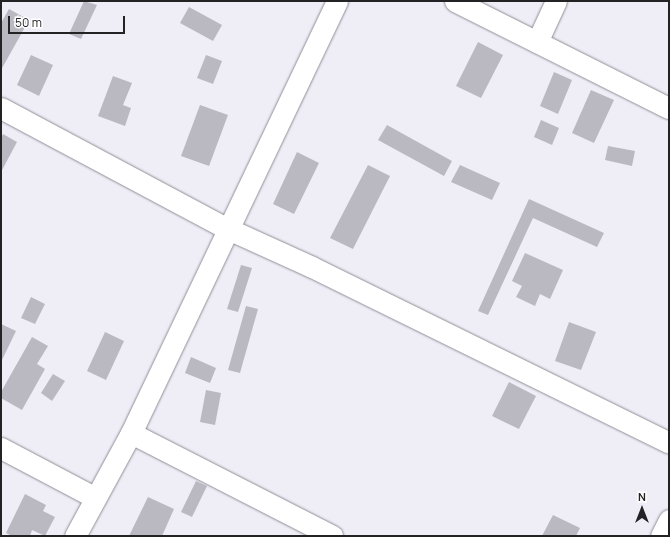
<!DOCTYPE html>
<html>
<head>
<meta charset="utf-8">
<style>
	body { margin:0 }
	#map { position:relative; width:670px; height:537px; overflow:hidden; background:#efeef7; font-family:Manrope,sans-serif }
	div>[style] { position:absolute }
	.building>* { inset:0; background:#bab9c2 }
	.roads { filter:drop-shadow(0 0 1px #8f8e96) drop-shadow(0 0 1px #8f8e96) }
	.minor>* { height:21px; margin:-10.5px; padding:0 10.5px; transform-origin:10.5px; border-radius:10.5px; background:#fff }
	span { translate:-50% -50%; white-space:nowrap; text-align:center; line-height:1.15; -webkit-text-stroke:4px #fff; paint-order:stroke }
	.frame { position:absolute; inset:0; border:2px solid #232326; pointer-events:none }
	.north { position:absolute; left:622px; top:489px; width:40px; height:40px; -webkit-text-stroke:3px #fff; paint-order:stroke; rotate:0deg; font-size:11px; font-weight:700; line-height:16px; text-align:center; color:#232326 }
	.north::after { content:''; display:block; margin:auto; width:14px; height:18px; background:#232326; clip-path:polygon(50% 0,100% 100%,50% 72%,0 100%) }
	.scale { position:absolute; left:8px; top:16px; width:117px; height:18px; box-sizing:border-box; border:2px solid #232326; border-top:0; padding-left:5px; font-size:12px; line-height:14px; white-space:nowrap; color:#232326; -webkit-text-stroke:3px #fff; paint-order:stroke }
</style>
</head>
<body>
<div id="map">
	<div class="building">
		<i style="clip-path:polygon(84px 1px,97px 5px,81px 39px,69px 34px)"></i>
		<i style="clip-path:polygon(189px 7px,222px 25px,213px 41px,180px 23px)"></i>
		<i style="clip-path:polygon(9px 9px,29px 20px,1px 70px,1px 23px)"></i>
		<i style="clip-path:polygon(478px 42px,503px 55px,481px 98px,456px 86px)"></i>
		<i style="clip-path:polygon(31px 55px,53px 65px,39px 96px,17px 85px)"></i>
		<i style="clip-path:polygon(206px 55px,222px 61px,213px 84px,197px 78px)"></i>
		<i style="clip-path:polygon(554px 72px,572px 80px,558px 114px,540px 106px)"></i>
		<i style="clip-path:polygon(113px 76px,132px 83px,123px 105px,131px 108px,125px 126px,98px 116px)"></i>
		<i style="clip-path:polygon(591px 90px,614px 100px,594px 143px,572px 133px)"></i>
		<i style="clip-path:polygon(200px 105px,228px 115px,209px 166px,181px 156px)"></i>
		<i style="clip-path:polygon(541px 120px,559px 128px,552px 145px,534px 137px)"></i>
		<i style="clip-path:polygon(387px 125px,452px 161px,444px 176px,378px 140px)"></i>
		<i style="clip-path:polygon(3px 134px,17px 142px,1px 172px,1px 138px)"></i>
		<i style="clip-path:polygon(608px 146px,635px 151px,632px 166px,605px 160px)"></i>
		<i style="clip-path:polygon(297px 152px,319px 163px,294px 214px,273px 204px)"></i>
		<i style="clip-path:polygon(368px 165px,390px 176px,353px 249px,330px 238px)"></i>
		<i style="clip-path:polygon(460px 165px,500px 183px,492px 200px,451px 182px)"></i>
		<i style="clip-path:polygon(529px 199px,604px 233px,597px 247px,533px 218px,488px 315px,478px 311px)"></i>
		<i style="clip-path:polygon(525px 253px,563px 270px,550px 299px,540px 294px,535px 306px,516px 297px,522px 286px,512px 281px)"></i>
		<i style="clip-path:polygon(241px 265px,252px 268px,238px 312px,227px 309px)"></i>
		<i style="clip-path:polygon(31px 297px,45px 304px,35px 324px,21px 318px)"></i>
		<i style="clip-path:polygon(246px 306px,258px 309px,240px 373px,228px 370px)"></i>
		<i style="clip-path:polygon(569px 322px,596px 332px,581px 370px,555px 361px)"></i>
		<i style="clip-path:polygon(1px 324px,16px 331px,1px 362px)"></i>
		<i style="clip-path:polygon(105px 332px,124px 341px,106px 380px,87px 371px)"></i>
		<i style="clip-path:polygon(32px 337px,48px 346px,37px 364px,45px 369px,22px 410px,1px 398px,1px 392px)"></i>
		<i style="clip-path:polygon(191px 357px,216px 368px,210px 383px,185px 373px)"></i>
		<i style="clip-path:polygon(53px 374px,65px 381px,52px 401px,41px 393px)"></i>
		<i style="clip-path:polygon(509px 382px,536px 396px,519px 429px,492px 416px)"></i>
		<i style="clip-path:polygon(206px 390px,221px 393px,215px 425px,200px 422px)"></i>
		<i style="clip-path:polygon(196px 481px,207px 486px,192px 517px,181px 512px)"></i>
		<i style="clip-path:polygon(25px 494px,46px 505px,43px 511px,55px 517px,45px 536px,32px 530px,30px 536px,12px 536px,6px 533px)"></i>
		<i style="clip-path:polygon(148px 497px,174px 509px,162px 536px,129px 536px)"></i>
		<i style="clip-path:polygon(553px 515px,580px 528px,576px 536px,542px 536px)"></i>
	</div>
	<div class="roads">
		<div class="minor">
			<i style="left:455px;top:1px;width:239px;rotate:26.6deg"></i>
			<i style="left:537px;top:42px;width:45px;rotate:-65.1deg"></i>
			<i style="left:1px;top:108px;width:255px;rotate:28.1deg"></i>
			<i style="left:226px;top:228px;width:94px;rotate:24.4deg"></i>
			<i style="left:312px;top:267px;width:398px;rotate:26.2deg"></i>
			<i style="left:131px;top:433px;width:226px;rotate:27.1deg"></i>
			<i style="left:1px;top:448px;width:105px;rotate:27.8deg"></i>
			<i style="left:75px;top:536px;width:117px;rotate:-61.5deg"></i>
			<i style="left:131px;top:433px;width:479px;rotate:-64.5deg"></i>
			<i style="left:661px;top:536px;width:18px;rotate:-63deg"></i>
		</div>
	</div>
	<div class="frame"></div>
	<div class="north">N</div>
	<div class="scale">50 m</div>
</div>
</body>
</html>
